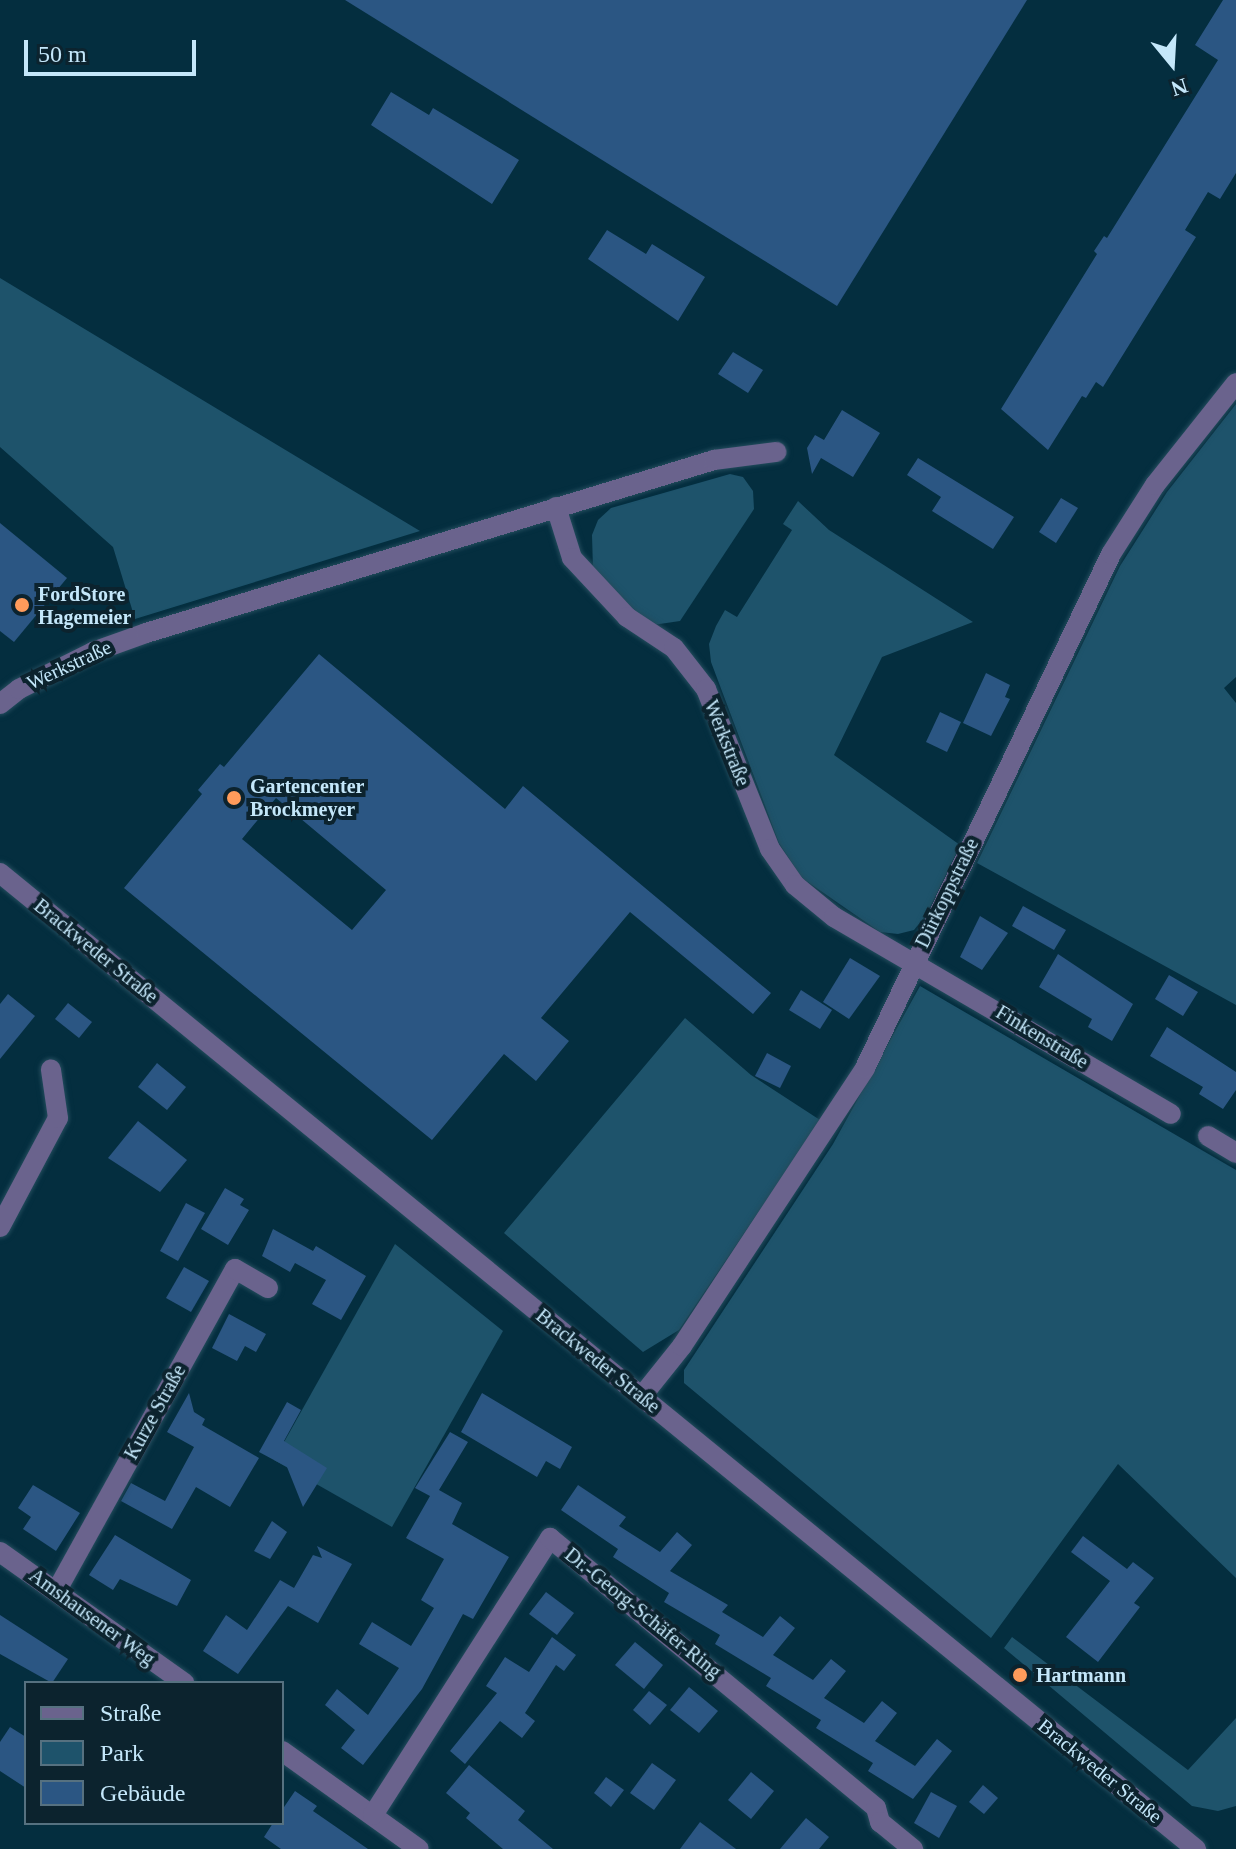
<!DOCTYPE html>
<html>
<head>
<meta charset="utf-8">
<style>
	body { margin:0 }
	#map { position:relative; width:1236px; height:1849px; overflow:hidden; background:#042e3f; font-family:Georgia,serif }
	div>[style] { position:absolute }
	.green>* { inset:0; background:#1e536b }
	.building>* { inset:0; background:#2b5683 }
	.roads { filter:drop-shadow(0 0 2px #234c5d) drop-shadow(0 0 2px #234c5d) }
	.minor>* { height:20px; margin:-10px; padding:0 10px; transform-origin:10px; border-radius:10px; background:#6a638d }
	.dots>* { width:22px; height:22px; translate:-50% -50%; box-sizing:border-box; border:4px solid #0c232e; border-radius:50% }
	span { translate:-50% -50%; white-space:nowrap; text-align:center; line-height:1.15; -webkit-text-stroke:8px #0c232e; paint-order:stroke }
	.poi-label { font-size:20px; color:#c4e7fa; font-weight:700 }
	.left { translate:0 -50%; text-align:left }
	.street-label { font-size:20px; color:#c4e7fa }
	.legend { position:absolute; left:24px; top:1681px; width:260px; height:144px; box-sizing:border-box; background:#0c232e; border:2px solid #567180; margin:0; padding:10px 14px; list-style:none; font-size:24px; color:#c4e7fa }
	.legend li { display:flex; align-items:center; gap:16px; height:40px }
	.legend b { width:40px; border:2px solid #567180 }
	.north { position:absolute; left:1132px; top:24px; width:80px; height:80px; -webkit-text-stroke:6px #0c232e; paint-order:stroke; rotate:162deg; font-size:22px; font-weight:700; line-height:32px; text-align:center; color:#c4e7fa }
	.north::after { content:''; display:block; margin:auto; width:28px; height:36px; background:#c4e7fa; clip-path:polygon(50% 0,100% 100%,50% 72%,0 100%) }
	.scale { position:absolute; left:24px; top:40px; width:172px; height:36px; box-sizing:border-box; border:4px solid #c4e7fa; border-top:0; padding-left:10px; font-size:24px; line-height:28px; white-space:nowrap; color:#c4e7fa; -webkit-text-stroke:6px #0c232e; paint-order:stroke }
</style>
</head>
<body>
<div id="map">
	<div class="green">
		<i style="clip-path:polygon(0 278px,420px 531px,135px 619px,113px 547px,0 447px)"></i>
		<i style="clip-path:polygon(1236px 404px,1236px 677px,1224px 688px,1236px 703px,1236px 1005px,977px 863px,1120px 566px,1167px 492px)"></i>
		<i style="clip-path:polygon(730px 474px,743px 477px,753px 491px,754px 509px,680px 621px,653px 625px,639px 618px,593px 569px,592px 535px,598px 520px,611px 508px)"></i>
		<i style="clip-path:polygon(798px 501px,829px 530px,973px 622px,882px 657px,834px 755px,960px 845px,926px 915px,914px 930px,898px 934px,880px 932px,802px 878px,779px 843px,711px 662px,709px 644px,716px 626px,725px 610px,737px 617px,792px 530px,783px 524px)"></i>
		<i style="clip-path:polygon(920px 986px,1236px 1170px,1236px 1578px,1118px 1464px,991px 1638px,684px 1383px,684px 1370px,833px 1144px)"></i>
		<i style="clip-path:polygon(685px 1018px,751px 1075px,820px 1120px,679px 1330px,643px 1352px,504px 1233px)"></i>
		<i style="clip-path:polygon(395px 1244px,503px 1331px,392px 1527px,274px 1460px)"></i>
		<i style="clip-path:polygon(1012px 1637px,1188px 1770px,1236px 1718px,1236px 1806px,1218px 1811px,1192px 1806px,1004px 1648px)"></i>
	</div>
	<div class="building">
		<i style="clip-path:polygon(345px 0,1027px 0,837px 306px)"></i>
		<i style="clip-path:polygon(1223px 0,1236px 0,1236px 173px,1220px 199px,1208px 192px,1185px 230px,1196px 237px,1103px 387px,1096px 382px,1086px 398px,1082px 396px,1048px 450px,1001px 409px,1097px 254px,1094px 251px,1104px 236px,1107px 238px,1218px 60px,1195px 45px)"></i>
		<i style="clip-path:polygon(391px 92px,429px 115px,433px 108px,519px 160px,492px 204px,371px 125px)"></i>
		<i style="clip-path:polygon(607px 230px,646px 254px,652px 244px,705px 277px,678px 321px,588px 259px)"></i>
		<i style="clip-path:polygon(733px 352px,763px 370px,748px 393px,718px 374px)"></i>
		<i style="clip-path:polygon(842px 410px,880px 433px,853px 477px,821px 458px,812px 474px,807px 448px,815px 435px,824px 440px)"></i>
		<i style="clip-path:polygon(918px 458px,1014px 517px,993px 549px,932px 511px,941px 497px,907px 475px)"></i>
		<i style="clip-path:polygon(1061px 498px,1078px 508px,1056px 543px,1039px 532px)"></i>
		<i style="clip-path:polygon(0 523px,67px 578px,14px 642px,0 631px)"></i>
		<i style="clip-path:polygon(evenodd,319px 654px,505px 809px,523px 786px,771px 993px,753px 1014px,630px 912px,541px 1018px,569px 1041px,536px 1081px,504px 1054px,432px 1140px,124px 888px,202px 794px,198px 790px,220px 764px,224px 767px,319px 654px,276px 798px,386px 890px,352px 930px,242px 839px,276px 798px)"></i>
		<i style="clip-path:polygon(986px 673px,1010px 685px,1005px 697px,1010px 699px,991px 736px,963px 723px)"></i>
		<i style="clip-path:polygon(940px 712px,961px 722px,947px 752px,926px 742px)"></i>
		<i style="clip-path:polygon(1023px 906px,1066px 930px,1054px 950px,1012px 926px)"></i>
		<i style="clip-path:polygon(980px 916px,1008px 933px,982px 970px,960px 957px)"></i>
		<i style="clip-path:polygon(1058px 954px,1133px 1004px,1112px 1041px,1088px 1027px,1092px 1019px,1039px 987px)"></i>
		<i style="clip-path:polygon(850px 958px,880px 976px,849px 1019px,823px 1002px)"></i>
		<i style="clip-path:polygon(1169px 975px,1198px 992px,1183px 1016px,1155px 999px)"></i>
		<i style="clip-path:polygon(801px 990px,832px 1010px,820px 1029px,789px 1010px)"></i>
		<i style="clip-path:polygon(8px 994px,35px 1016px,0 1059px,0 1004px)"></i>
		<i style="clip-path:polygon(68px 1003px,92px 1022px,79px 1038px,55px 1019px)"></i>
		<i style="clip-path:polygon(1167px 1027px,1236px 1072px,1236px 1090px,1223px 1109px,1199px 1094px,1203px 1087px,1150px 1056px)"></i>
		<i style="clip-path:polygon(767px 1053px,791px 1066px,780px 1088px,755px 1076px)"></i>
		<i style="clip-path:polygon(157px 1063px,186px 1087px,167px 1110px,138px 1087px)"></i>
		<i style="clip-path:polygon(138px 1121px,187px 1160px,160px 1192px,108px 1158px)"></i>
		<i style="clip-path:polygon(225px 1188px,244px 1199px,240px 1205px,249px 1210px,228px 1245px,201px 1229px)"></i>
		<i style="clip-path:polygon(186px 1203px,205px 1213px,178px 1261px,160px 1251px)"></i>
		<i style="clip-path:polygon(273px 1229px,313px 1251px,316px 1246px,366px 1276px,341px 1320px,312px 1304px,326px 1280px,295px 1263px,290px 1272px,262px 1256px)"></i>
		<i style="clip-path:polygon(184px 1267px,209px 1281px,191px 1312px,166px 1298px)"></i>
		<i style="clip-path:polygon(229px 1314px,266px 1334px,256px 1352px,245px 1346px,237px 1361px,212px 1348px)"></i>
		<i style="clip-path:polygon(189px 1393px,194px 1412px,205px 1419px,202px 1425px,259px 1458px,230px 1507px,196px 1487px,172px 1529px,121px 1501px,131px 1483px,165px 1501px,194px 1447px,167px 1432px)"></i>
		<i style="clip-path:polygon(482px 1393px,572px 1447px,560px 1469px,546px 1461px,537px 1477px,461px 1432px)"></i>
		<i style="clip-path:polygon(287px 1402px,301px 1410px,284px 1441px,327px 1468px,303px 1507px,287px 1467px,259px 1452px)"></i>
		<i style="clip-path:polygon(450px 1432px,468px 1442px,439px 1490px,462px 1503px,452px 1524px,509px 1557px,473px 1619px,463px 1614px,422px 1689px,363px 1765px,341px 1748px,355px 1730px,325px 1705px,337px 1689px,368px 1715px,399px 1668px,359px 1644px,372px 1622px,411px 1646px,434px 1608px,421px 1600px,444px 1559px,406px 1538px,430px 1496px,415px 1488px)"></i>
		<i style="clip-path:polygon(33px 1485px,80px 1513px,56px 1551px,23px 1529px,31px 1517px,18px 1508px)"></i>
		<i style="clip-path:polygon(578px 1485px,626px 1517px,619px 1526px,660px 1552px,677px 1532px,692px 1545px,670px 1571px,728px 1605px,722px 1612px,763px 1637px,780px 1616px,795px 1628px,773px 1655px,813px 1680px,831px 1659px,846px 1671px,824px 1698px,864px 1723px,882px 1701px,897px 1713px,875px 1741px,915px 1766px,937px 1739px,952px 1751px,913px 1799px,868px 1771px,873px 1763px,816px 1728px,821px 1720px,766px 1686px,771px 1678px,715px 1644px,720px 1635px,664px 1602px,669px 1593px,613px 1557px,618px 1549px,561px 1510px)"></i>
		<i style="clip-path:polygon(272px 1521px,287px 1532px,270px 1559px,254px 1551px)"></i>
		<i style="clip-path:polygon(115px 1535px,191px 1580px,177px 1606px,120px 1579px,113px 1590px,89px 1575px)"></i>
		<i style="clip-path:polygon(1083px 1536px,1127px 1569px,1133px 1562px,1154px 1578px,1134px 1603px,1140px 1607px,1098px 1662px,1066px 1637px,1110px 1581px,1071px 1552px)"></i>
		<i style="clip-path:polygon(317px 1546px,352px 1564px,318px 1623px,288px 1606px,238px 1674px,203px 1651px,226px 1615px,247px 1630px,280px 1580px,294px 1588px,313px 1555px,322px 1558px)"></i>
		<i style="clip-path:polygon(546px 1592px,574px 1613px,557px 1635px,529px 1614px)"></i>
		<i style="clip-path:polygon(0 1615px,68px 1659px,52px 1683px,0 1654px)"></i>
		<i style="clip-path:polygon(552px 1637px,576px 1655px,564px 1671px,556px 1665px,525px 1713px,535px 1721px,522px 1738px,500px 1721px,465px 1764px,450px 1751px,497px 1693px,486px 1686px,505px 1657px,529px 1672px)"></i>
		<i style="clip-path:polygon(635px 1642px,663px 1665px,644px 1689px,615px 1665px)"></i>
		<i style="clip-path:polygon(689px 1687px,718px 1711px,699px 1733px,670px 1710px)"></i>
		<i style="clip-path:polygon(649px 1691px,667px 1705px,650px 1725px,633px 1710px)"></i>
		<i style="clip-path:polygon(10px 1727px,26px 1737px,26px 1788px,0 1771px,0 1742px)"></i>
		<i style="clip-path:polygon(652px 1763px,676px 1780px,654px 1810px,630px 1793px)"></i>
		<i style="clip-path:polygon(469px 1765px,525px 1811px,518px 1820px,553px 1849px,503px 1849px,466px 1818px,470px 1813px,446px 1793px)"></i>
		<i style="clip-path:polygon(751px 1772px,774px 1791px,751px 1819px,728px 1800px)"></i>
		<i style="clip-path:polygon(606px 1777px,624px 1790px,611px 1807px,594px 1793px)"></i>
		<i style="clip-path:polygon(983px 1785px,998px 1798px,984px 1814px,969px 1802px)"></i>
		<i style="clip-path:polygon(295px 1791px,317px 1806px,313px 1811px,368px 1849px,281px 1849px,264px 1837px,273px 1823px,282px 1823px,282px 1810px)"></i>
		<i style="clip-path:polygon(931px 1792px,957px 1806px,939px 1838px,914px 1823px)"></i>
		<i style="clip-path:polygon(806px 1818px,829px 1837px,819px 1849px,780px 1849px)"></i>
		<i style="clip-path:polygon(700px 1822px,736px 1849px,680px 1849px)"></i>
	</div>
	<div class="roads">
		<div class="minor">
			<i style="left:556px;top:507px;width:53px;rotate:72.6deg"></i>
			<i style="left:572px;top:558px;width:81px;rotate:47deg"></i>
			<i style="left:627px;top:617px;width:56px;rotate:33.4deg"></i>
			<i style="left:674px;top:648px;width:52px;rotate:52deg"></i>
			<i style="left:706px;top:689px;width:172px;rotate:68.2deg"></i>
			<i style="left:770px;top:849px;width:44px;rotate:55.2deg"></i>
			<i style="left:795px;top:885px;width:50px;rotate:39.4deg"></i>
			<i style="left:834px;top:917px;width:390px;rotate:30.3deg"></i>
			<i style="left:0;top:704px;width:24px;rotate:-38deg"></i>
			<i style="left:19px;top:689px;width:83px;rotate:-26.6deg"></i>
			<i style="left:93px;top:652px;width:56px;rotate:-19.7deg"></i>
			<i style="left:146px;top:633px;width:594px;rotate:-16.94deg"></i>
			<i style="left:714px;top:460px;width:63px;rotate:-7.4deg"></i>
			<i style="left:0;top:873px;width:1544px;rotate:39.22deg"></i>
			<i style="left:1208px;top:1136px;width:33px;rotate:31deg"></i>
			<i style="left:0;top:1227px;width:123px;rotate:-62deg"></i>
			<i style="left:58px;top:1118px;width:49px;rotate:-98.3deg"></i>
			<i style="left:642px;top:1396px;width:64px;rotate:-51.3deg"></i>
			<i style="left:682px;top:1346px;width:333px;rotate:-56.6deg"></i>
			<i style="left:865px;top:1068px;width:570px;rotate:-64.42deg"></i>
			<i style="left:1111px;top:554px;width:82px;rotate:-57.5deg"></i>
			<i style="left:1155px;top:485px;width:130px;rotate:-51.5deg"></i>
			<i style="left:0;top:1552px;width:226px;rotate:35.4deg"></i>
			<i style="left:57px;top:1590px;width:367px;rotate:-61deg"></i>
			<i style="left:235px;top:1269px;width:38px;rotate:30deg"></i>
			<i style="left:282px;top:1751px;width:168px;rotate:35.6deg"></i>
			<i style="left:373px;top:1815px;width:329px;rotate:-57.4deg"></i>
			<i style="left:550px;top:1538px;width:423px;rotate:39.6deg"></i>
			<i style="left:876px;top:1808px;width:15px;rotate:74deg"></i>
			<i style="left:880px;top:1822px;width:43px;rotate:39.3deg"></i>
		</div>
	</div>
	<div class="dots">
		<i style="left:22px;top:605px;background:#ff9b5b"></i>
		<i style="left:234px;top:798px;background:#ff9b5b"></i>
		<i style="left:1020px;top:1675px;background:#ff9b5b"></i>
	</div>
	<div class="poi-label">
		<span class="left" style="left:38px;top:606px">FordStore<br>Hagemeier</span>
		<span class="left" style="left:250px;top:798px">Gartencenter<br>Brockmeyer</span>
		<span class="left" style="left:1036px;top:1675px">Hartmann</span>
	</div>
	<div class="street-label">
		<span style="left:69px;top:665px;rotate:-25deg">Werkstraße</span>
		<span style="left:727px;top:743px;rotate:68deg">Werkstraße</span>
		<span style="left:947px;top:893px;rotate:-64deg">Dürkoppstraße</span>
		<span style="left:96px;top:951px;rotate:39deg">Brackweder Straße</span>
		<span style="left:1042px;top:1037px;rotate:31deg">Finkenstraße</span>
		<span style="left:598px;top:1361px;rotate:39deg">Brackweder Straße</span>
		<span style="left:155px;top:1412px;rotate:-61deg">Kurze Straße</span>
		<span style="left:643px;top:1613px;rotate:39deg">Dr.-Georg-Schäfer-Ring</span>
		<span style="left:92px;top:1617px;rotate:36deg">Amshausener Weg</span>
		<span style="left:1100px;top:1771px;rotate:39deg">Brackweder Straße</span>
	</div>
	<ul class="legend">
	<li><b style="height:10px;background:#6a638d"></b>Straße</li>
	<li><b style="height:22px;background:#1e536b"></b>Park</li>
	<li><b style="height:22px;background:#2b5683"></b>Gebäude</li>
	</ul>
	<div class="north">N</div>
	<div class="scale">50 m</div>
</div>
</body>
</html>
